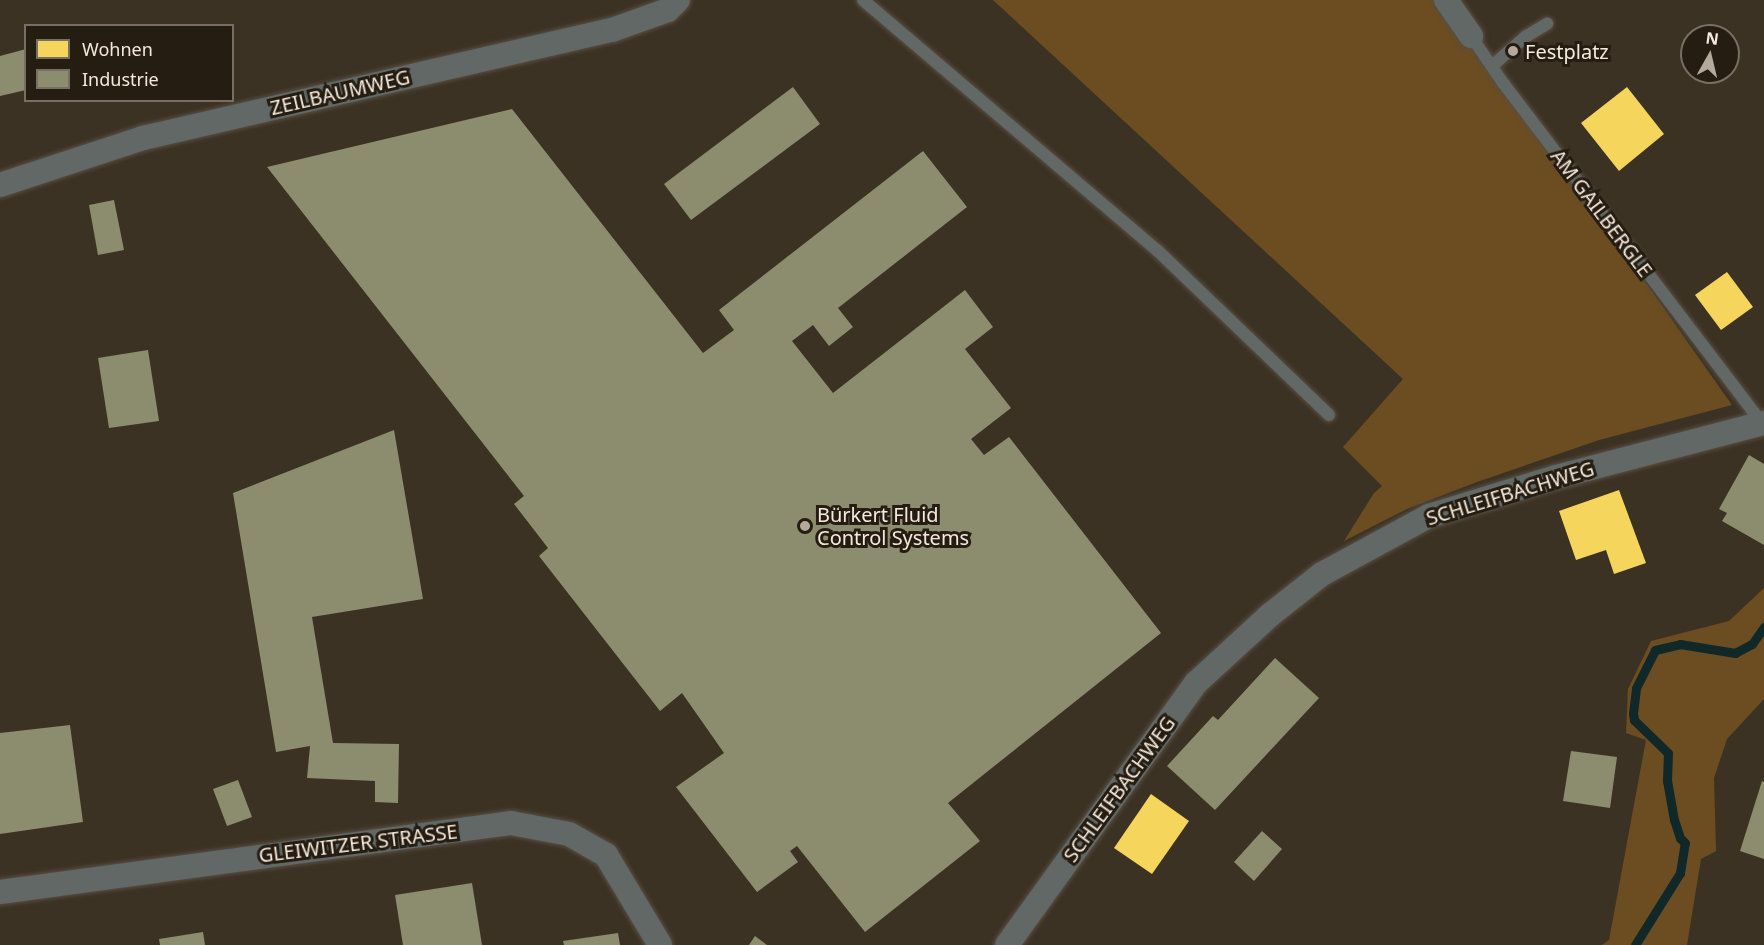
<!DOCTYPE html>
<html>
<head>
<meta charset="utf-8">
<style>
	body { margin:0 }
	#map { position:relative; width:1764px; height:945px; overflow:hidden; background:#3c3224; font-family:"Noto Sans",sans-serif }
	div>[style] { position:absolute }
	.green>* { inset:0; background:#6c4d22 }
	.homes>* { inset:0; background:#f6d55c }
	.industry>* { inset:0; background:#8c8c6e }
	.stream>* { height:9px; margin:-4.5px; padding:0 4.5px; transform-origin:4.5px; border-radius:4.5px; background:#112829 }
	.roads { filter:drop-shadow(0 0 2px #584e43) drop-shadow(0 0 2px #584e43) }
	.lane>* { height:12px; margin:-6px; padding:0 6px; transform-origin:6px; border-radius:6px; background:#616866 }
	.street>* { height:24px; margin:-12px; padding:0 12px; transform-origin:12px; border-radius:12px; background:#616866 }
	.dots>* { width:16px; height:16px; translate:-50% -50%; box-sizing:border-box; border:3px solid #251d12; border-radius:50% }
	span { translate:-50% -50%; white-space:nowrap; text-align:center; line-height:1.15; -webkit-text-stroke:6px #251d12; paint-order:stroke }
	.poi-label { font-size:20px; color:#f5e9db }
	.left { translate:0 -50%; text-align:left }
	.street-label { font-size:20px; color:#f5e9db }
	.legend { position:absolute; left:24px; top:24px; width:210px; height:78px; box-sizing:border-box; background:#251d12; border:2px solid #786f62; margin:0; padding:8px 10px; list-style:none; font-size:18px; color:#f5e9db }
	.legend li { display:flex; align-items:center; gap:12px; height:30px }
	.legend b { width:30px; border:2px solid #786f62 }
	.north { position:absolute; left:1680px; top:24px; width:60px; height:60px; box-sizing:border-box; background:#251d12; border:2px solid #786f62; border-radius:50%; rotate:8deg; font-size:16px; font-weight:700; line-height:24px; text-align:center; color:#f5e9db }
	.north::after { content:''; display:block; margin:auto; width:21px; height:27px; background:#b4a99b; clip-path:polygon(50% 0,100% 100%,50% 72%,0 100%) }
</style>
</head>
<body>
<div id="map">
	<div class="green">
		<i style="clip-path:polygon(993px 0,1436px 0,1651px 290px,1732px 405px,1599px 440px,1477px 482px,1407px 509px,1344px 541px,1374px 493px,1382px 486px,1343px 447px,1403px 379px)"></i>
		<i style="clip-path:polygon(1764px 588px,1764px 699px,1727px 739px,1714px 778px,1716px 851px,1701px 859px,1687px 945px,1602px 945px,1609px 940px,1646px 740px,1626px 733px,1628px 689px,1651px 641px,1729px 621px)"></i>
	</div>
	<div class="homes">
		<i style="clip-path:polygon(1627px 87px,1664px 134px,1619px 171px,1581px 123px)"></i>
		<i style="clip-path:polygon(1727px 272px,1753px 307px,1721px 330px,1695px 295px)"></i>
		<i style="clip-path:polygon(1619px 490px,1646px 563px,1614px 574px,1606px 550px,1576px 560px,1559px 511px)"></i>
		<i style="clip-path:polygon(1151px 794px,1189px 821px,1152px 874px,1114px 848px)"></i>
	</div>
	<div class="industry">
		<i style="clip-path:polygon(26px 49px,26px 90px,0 96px,0 56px)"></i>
		<i style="clip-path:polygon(793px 87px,820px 124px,691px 220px,664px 184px)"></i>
		<i style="clip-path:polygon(512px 109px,703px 353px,734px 330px,719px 310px,923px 151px,967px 207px,838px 308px,853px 327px,829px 346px,813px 325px,792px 341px,833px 393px,965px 290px,993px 327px,965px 349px,1011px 408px,971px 439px,984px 455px,1009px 437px,1161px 633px,948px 803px,980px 841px,865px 932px,797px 846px,790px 851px,798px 862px,757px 892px,676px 787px,724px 753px,682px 693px,660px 711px,539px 556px,548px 548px,514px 504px,524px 496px,267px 167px)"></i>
		<i style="clip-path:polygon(114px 200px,124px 250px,98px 255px,89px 205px)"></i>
		<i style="clip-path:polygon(148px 350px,159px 421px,109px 428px,98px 358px)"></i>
		<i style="clip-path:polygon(394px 430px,423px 599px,312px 617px,333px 743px,399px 744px,398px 803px,375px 802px,375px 781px,307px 778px,310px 746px,276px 752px,233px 493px)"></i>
		<i style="clip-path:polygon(1749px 455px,1764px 464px,1764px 545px,1722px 521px,1727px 513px,1719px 509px)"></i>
		<i style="clip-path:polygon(1275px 658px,1319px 698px,1215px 810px,1167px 766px,1213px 716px,1218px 720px)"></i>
		<i style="clip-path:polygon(70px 725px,83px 822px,0 834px,0 733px)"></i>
		<i style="clip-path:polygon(1571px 751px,1617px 757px,1610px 808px,1563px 801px)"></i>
		<i style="clip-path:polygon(238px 780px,252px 817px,227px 826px,213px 789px)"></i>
		<i style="clip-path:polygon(1762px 781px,1764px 782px,1764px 859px,1740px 851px)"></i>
		<i style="clip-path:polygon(1262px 831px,1282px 849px,1254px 881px,1234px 862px)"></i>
		<i style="clip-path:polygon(472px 883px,482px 945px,403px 945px,395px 895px)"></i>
		<i style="clip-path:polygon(203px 932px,205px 945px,160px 945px,159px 939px)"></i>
		<i style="clip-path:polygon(618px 933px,620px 945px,564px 945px,563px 941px)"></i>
		<i style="clip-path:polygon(755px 936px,767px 945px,749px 945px)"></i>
	</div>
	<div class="stream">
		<i style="left:1635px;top:945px;width:85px;rotate:-58deg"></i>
		<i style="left:1680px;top:873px;width:30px;rotate:-81deg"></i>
		<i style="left:1685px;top:843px;width:7px;rotate:-135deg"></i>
		<i style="left:1680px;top:838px;width:19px;rotate:-108deg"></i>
		<i style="left:1674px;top:820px;width:40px;rotate:-100deg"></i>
		<i style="left:1667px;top:781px;width:28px;rotate:-88deg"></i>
		<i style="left:1668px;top:753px;width:47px;rotate:-135.9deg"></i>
		<i style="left:1634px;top:720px;width:7px;rotate:-98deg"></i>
		<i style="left:1633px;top:713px;width:25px;rotate:-83deg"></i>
		<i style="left:1636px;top:688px;width:42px;rotate:-63.4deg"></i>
		<i style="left:1655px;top:650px;width:26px;rotate:-13deg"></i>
		<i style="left:1680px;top:644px;width:56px;rotate:9.3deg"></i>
		<i style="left:1735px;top:653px;width:19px;rotate:-28deg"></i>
		<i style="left:1752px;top:644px;width:21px;rotate:-55deg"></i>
	</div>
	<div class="roads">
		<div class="lane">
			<i style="left:863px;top:0;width:387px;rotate:40.4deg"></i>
			<i style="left:1158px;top:251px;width:237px;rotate:43.8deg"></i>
			<i style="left:1471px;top:36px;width:57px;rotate:55.8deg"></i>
			<i style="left:1503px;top:83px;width:429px;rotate:52.7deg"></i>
			<i style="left:1492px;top:66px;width:44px;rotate:-41.3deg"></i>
			<i style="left:1525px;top:37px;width:26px;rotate:-31deg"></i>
		</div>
		<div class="street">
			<i style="left:1446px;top:0;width:44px;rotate:55.2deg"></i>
			<i style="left:0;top:185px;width:151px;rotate:-18.2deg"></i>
			<i style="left:143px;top:138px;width:481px;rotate:-13deg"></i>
			<i style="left:612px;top:30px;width:59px;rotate:-19.7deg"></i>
			<i style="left:668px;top:10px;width:14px;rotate:-45deg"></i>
			<i style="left:0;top:892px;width:516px;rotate:-7.69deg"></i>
			<i style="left:511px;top:823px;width:59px;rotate:10.7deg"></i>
			<i style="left:569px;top:834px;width:43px;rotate:29.6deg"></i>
			<i style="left:606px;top:855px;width:105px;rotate:59deg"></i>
			<i style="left:1007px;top:945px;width:323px;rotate:-54.2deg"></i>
			<i style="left:1196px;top:683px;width:100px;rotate:-42.6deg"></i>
			<i style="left:1270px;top:615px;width:66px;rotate:-38.3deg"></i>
			<i style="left:1322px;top:574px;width:122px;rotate:-28.5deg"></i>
			<i style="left:1429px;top:516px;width:133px;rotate:-17.1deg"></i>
			<i style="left:1556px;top:477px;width:215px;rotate:-14.6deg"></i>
		</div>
	</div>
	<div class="dots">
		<i style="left:1513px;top:51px;background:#b4a99b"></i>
		<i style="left:805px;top:526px;background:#b4a99b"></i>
	</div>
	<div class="poi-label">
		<span class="left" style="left:1525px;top:51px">Festplatz</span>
		<span class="left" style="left:817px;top:526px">Bürkert Fluid<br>Control Systems</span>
	</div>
	<div class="street-label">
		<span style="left:340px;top:92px;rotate:-13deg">ZEILBAUMWEG</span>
		<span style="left:1602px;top:213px;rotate:53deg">AM GAILBERGLE</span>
		<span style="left:1510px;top:493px;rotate:-17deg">SCHLEIFBACHWEG</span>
		<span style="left:1119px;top:789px;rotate:-54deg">SCHLEIFBACHWEG</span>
		<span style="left:358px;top:843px;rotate:-7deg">GLEIWITZER STRASSE</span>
	</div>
	<ul class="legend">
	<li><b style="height:16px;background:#f6d55c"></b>Wohnen</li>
	<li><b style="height:16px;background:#8c8c6e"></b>Industrie</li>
	</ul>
	<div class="north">N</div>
</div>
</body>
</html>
